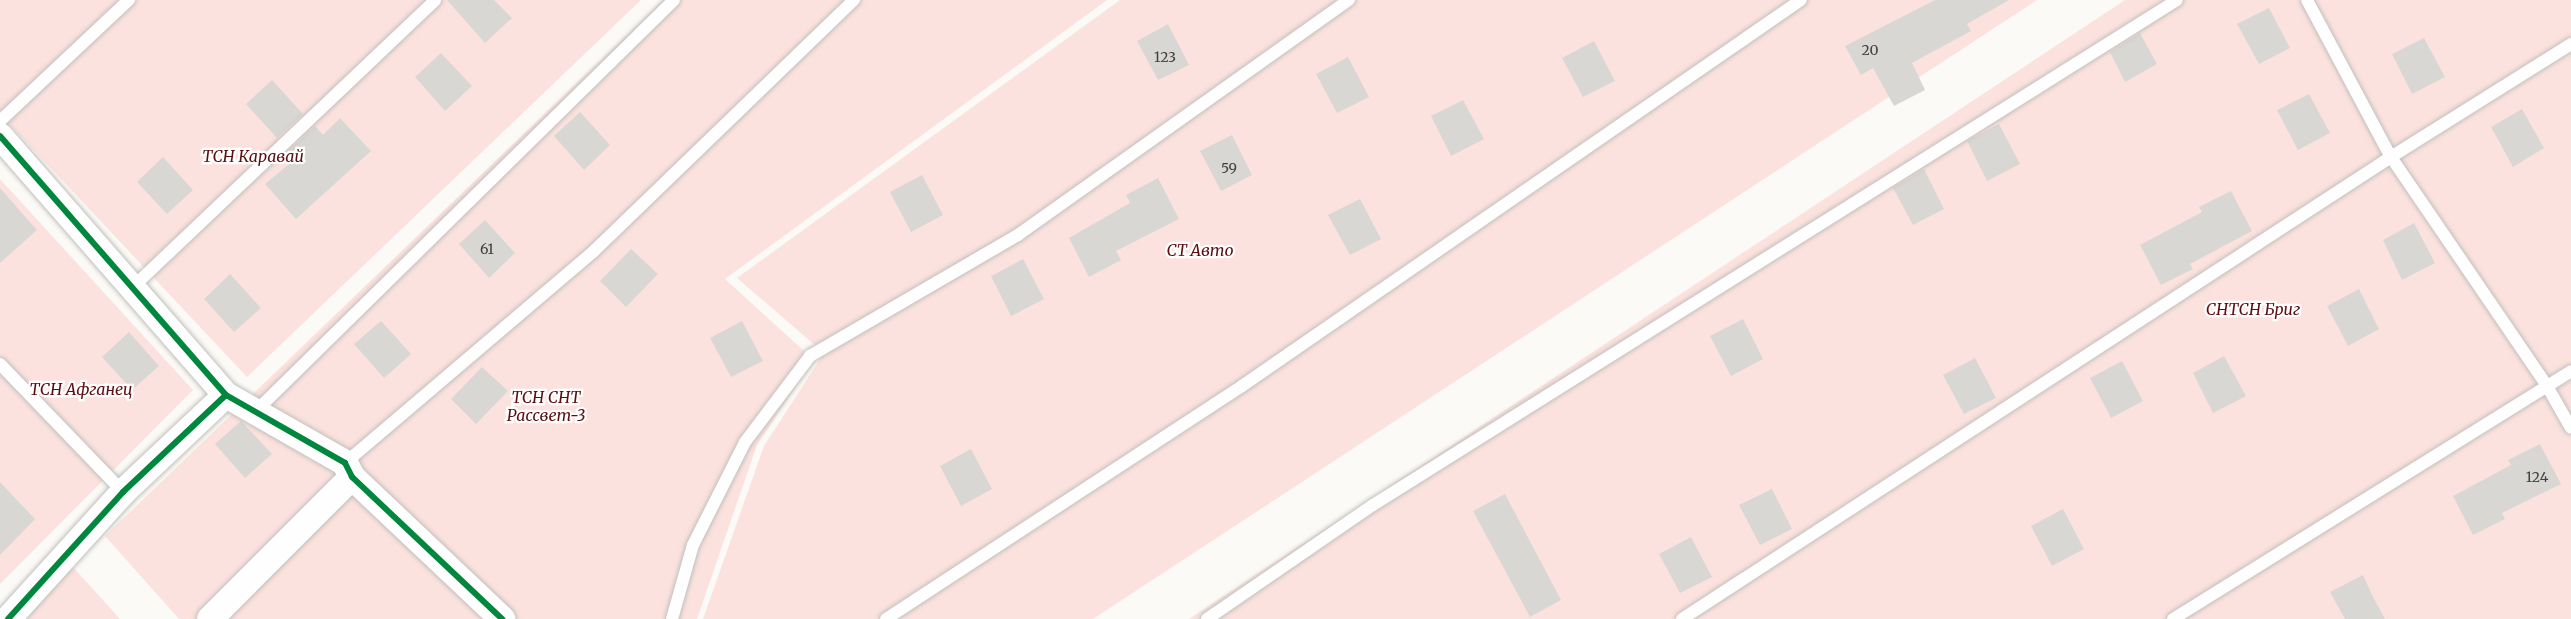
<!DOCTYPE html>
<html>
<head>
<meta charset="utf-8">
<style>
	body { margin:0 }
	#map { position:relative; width:2571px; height:619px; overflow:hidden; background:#fbfaf6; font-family:Merriweather,serif }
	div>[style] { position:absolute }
	.green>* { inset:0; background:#fce2de }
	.building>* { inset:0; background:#d9d7d4 }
	.roads { filter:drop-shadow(0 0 2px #c1c0bd) drop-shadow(0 0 2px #c1c0bd) }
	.service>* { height:12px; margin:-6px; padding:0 6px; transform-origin:6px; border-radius:6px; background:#fefefe }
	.minor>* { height:26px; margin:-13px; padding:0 13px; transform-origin:13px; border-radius:13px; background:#fefefe }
	.cycleway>* { height:6px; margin:-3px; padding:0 3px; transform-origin:3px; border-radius:3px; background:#00873e }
	span { translate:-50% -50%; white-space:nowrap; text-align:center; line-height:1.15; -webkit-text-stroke:4.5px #fff; paint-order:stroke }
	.number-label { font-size:14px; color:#42413f }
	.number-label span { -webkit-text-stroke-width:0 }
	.park-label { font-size:16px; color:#5b0f10; font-style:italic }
</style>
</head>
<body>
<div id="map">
	<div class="green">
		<i style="clip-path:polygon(0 0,641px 0,247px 377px,0 114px)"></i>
		<i style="clip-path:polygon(663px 0,1107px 0,725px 279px,814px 360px,757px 445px,697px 619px,179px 619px,105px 536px)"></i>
		<i style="clip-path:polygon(1120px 0,2037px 0,1093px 619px,703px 619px,764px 446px,824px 353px,737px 278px)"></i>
		<i style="clip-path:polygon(2125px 0,2571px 0,2571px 619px,1189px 619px)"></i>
		<i style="clip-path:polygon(0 179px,193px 390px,0 584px)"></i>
		<i style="clip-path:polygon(73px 567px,120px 619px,14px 619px)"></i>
	</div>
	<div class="building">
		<i style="clip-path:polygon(447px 0,494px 0,512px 18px,485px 43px)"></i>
		<i style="clip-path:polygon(1935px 0,2009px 0,1967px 24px,1971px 31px,1912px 63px,1925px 90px,1894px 106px,1873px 68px,1861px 75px,1845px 46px)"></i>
		<i style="clip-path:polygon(2269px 8px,2290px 48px,2259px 64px,2237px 24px)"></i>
		<i style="clip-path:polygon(1168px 24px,1189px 65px,1158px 80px,1137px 41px)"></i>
		<i style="clip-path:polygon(2140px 33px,2157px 64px,2125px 82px,2110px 52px)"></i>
		<i style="clip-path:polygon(2424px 38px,2445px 77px,2412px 94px,2392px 54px)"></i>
		<i style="clip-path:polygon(1594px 41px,1615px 81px,1583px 97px,1562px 58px)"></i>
		<i style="clip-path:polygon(441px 53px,472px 86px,445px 111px,415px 77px)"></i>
		<i style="clip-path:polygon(1348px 57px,1369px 97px,1337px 113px,1316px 74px)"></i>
		<i style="clip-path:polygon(272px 80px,303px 114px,277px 138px,246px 104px)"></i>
		<i style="clip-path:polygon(2309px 94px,2330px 133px,2298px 150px,2277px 110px)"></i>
		<i style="clip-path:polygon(1463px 100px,1484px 139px,1451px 156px,1431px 116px)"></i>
		<i style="clip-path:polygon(2522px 109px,2544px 148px,2513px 167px,2491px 127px)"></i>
		<i style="clip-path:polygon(580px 112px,610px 145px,584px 170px,554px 136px)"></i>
		<i style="clip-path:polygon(340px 118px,371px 151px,296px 219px,265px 184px,296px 158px,289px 150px,315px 126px,323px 135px)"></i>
		<i style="clip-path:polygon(1999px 124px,2020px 164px,1987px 181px,1967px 141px)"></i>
		<i style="clip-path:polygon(1232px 135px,1252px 175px,1221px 191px,1200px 151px)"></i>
		<i style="clip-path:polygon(163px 157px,193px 190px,167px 214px,137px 182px)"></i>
		<i style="clip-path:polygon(1924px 169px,1944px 209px,1913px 225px,1893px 188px)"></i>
		<i style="clip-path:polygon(922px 175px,943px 215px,911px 232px,890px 192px)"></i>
		<i style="clip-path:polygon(1158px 178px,1179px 219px,1116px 251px,1121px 260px,1089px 277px,1069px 238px,1130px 203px,1126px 195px)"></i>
		<i style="clip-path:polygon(0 188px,37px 230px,0 263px)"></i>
		<i style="clip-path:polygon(2231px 191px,2252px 231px,2190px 264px,2193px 269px,2161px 285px,2140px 245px,2202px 212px,2199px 207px)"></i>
		<i style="clip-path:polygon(1360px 199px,1381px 239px,1350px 255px,1328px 215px)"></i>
		<i style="clip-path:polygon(485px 220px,515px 253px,489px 278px,459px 244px)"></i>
		<i style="clip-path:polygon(2414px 223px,2435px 263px,2402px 280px,2383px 240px)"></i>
		<i style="clip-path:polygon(631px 249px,658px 274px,626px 307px,600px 281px)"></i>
		<i style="clip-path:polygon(1023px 259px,1044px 299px,1011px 316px,991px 276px)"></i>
		<i style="clip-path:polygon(230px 274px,261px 308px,234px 332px,204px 299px)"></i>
		<i style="clip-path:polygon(2359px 289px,2379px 329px,2348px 346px,2327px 306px)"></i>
		<i style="clip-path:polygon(1743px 319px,1763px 359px,1731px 376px,1710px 336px)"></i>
		<i style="clip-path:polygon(381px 321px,411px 354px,384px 378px,354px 344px)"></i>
		<i style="clip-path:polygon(742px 321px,763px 361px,731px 377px,710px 338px)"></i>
		<i style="clip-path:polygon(129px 332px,159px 366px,132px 390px,102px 357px)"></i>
		<i style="clip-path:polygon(2224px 356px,2246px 396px,2213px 413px,2193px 373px)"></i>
		<i style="clip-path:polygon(1975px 358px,1996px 398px,1964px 414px,1943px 375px)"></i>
		<i style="clip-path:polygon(2122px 361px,2143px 401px,2111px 418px,2090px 378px)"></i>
		<i style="clip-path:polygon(482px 367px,508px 391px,476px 424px,451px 399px)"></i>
		<i style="clip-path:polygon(241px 421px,272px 454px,245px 478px,215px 444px)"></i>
		<i style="clip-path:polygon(2540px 444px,2561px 484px,2502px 513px,2505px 519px,2473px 535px,2453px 496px,2511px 465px,2508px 460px)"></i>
		<i style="clip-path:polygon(971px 449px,992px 489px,961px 506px,940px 466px)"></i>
		<i style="clip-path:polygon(0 482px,35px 519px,0 555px)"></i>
		<i style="clip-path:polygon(1772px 489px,1792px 529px,1760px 545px,1739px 505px)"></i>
		<i style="clip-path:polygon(1505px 494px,1561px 600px,1530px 617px,1473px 511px)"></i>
		<i style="clip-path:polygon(2063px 509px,2084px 549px,2052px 566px,2031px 526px)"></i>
		<i style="clip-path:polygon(1691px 537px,1712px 577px,1680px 593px,1659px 554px)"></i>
		<i style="clip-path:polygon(2363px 575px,2373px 597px,2385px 619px,2345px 619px,2330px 592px)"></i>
	</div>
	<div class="roads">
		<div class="service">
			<i style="left:2307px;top:0;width:178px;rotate:61.9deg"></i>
			<i style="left:2391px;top:157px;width:277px;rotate:55.7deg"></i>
			<i style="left:2547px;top:386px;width:48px;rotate:60.3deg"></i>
			<i style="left:0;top:121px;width:177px;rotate:-43.2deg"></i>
			<i style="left:134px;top:286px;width:415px;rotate:-43.5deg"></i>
			<i style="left:0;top:364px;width:178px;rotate:46.1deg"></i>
			<i style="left:256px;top:411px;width:586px;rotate:-44.52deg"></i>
			<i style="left:345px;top:463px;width:328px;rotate:-40.4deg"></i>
			<i style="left:595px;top:250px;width:360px;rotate:-44deg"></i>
			<i style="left:672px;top:619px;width:77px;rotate:-74.2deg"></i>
			<i style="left:693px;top:545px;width:115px;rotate:-63.2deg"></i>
			<i style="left:745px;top:442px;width:108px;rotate:-52.9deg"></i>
			<i style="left:810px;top:356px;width:241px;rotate:-30.2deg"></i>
			<i style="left:1018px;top:235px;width:406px;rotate:-35.4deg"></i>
			<i style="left:886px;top:619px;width:425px;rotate:-33.2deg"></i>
			<i style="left:1242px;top:386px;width:679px;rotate:-34.63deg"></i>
			<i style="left:1207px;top:619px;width:201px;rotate:-34.5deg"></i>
			<i style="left:1373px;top:505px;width:949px;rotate:-32.13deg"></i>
			<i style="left:1682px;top:619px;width:846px;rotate:-33.09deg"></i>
			<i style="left:2391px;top:157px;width:213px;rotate:-32.1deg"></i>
			<i style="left:2173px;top:619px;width:469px;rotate:-31.9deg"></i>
		</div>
		<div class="minor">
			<i style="left:0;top:136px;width:344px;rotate:48.9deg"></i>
			<i style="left:226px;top:395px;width:137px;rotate:29.7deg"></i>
			<i style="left:345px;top:463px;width:16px;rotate:63deg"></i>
			<i style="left:352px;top:477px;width:207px;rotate:43.4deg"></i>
			<i style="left:8px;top:619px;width:171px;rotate:-47.8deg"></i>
			<i style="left:123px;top:492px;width:141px;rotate:-43.3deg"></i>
			<i style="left:210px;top:619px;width:201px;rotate:-45deg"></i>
		</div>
	</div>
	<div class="cycleway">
		<i style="left:0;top:136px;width:344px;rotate:48.9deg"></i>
		<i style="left:226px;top:395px;width:137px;rotate:29.7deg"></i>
		<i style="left:345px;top:463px;width:16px;rotate:63deg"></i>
		<i style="left:352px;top:477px;width:207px;rotate:43.4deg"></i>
		<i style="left:8px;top:619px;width:171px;rotate:-47.8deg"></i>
		<i style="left:123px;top:492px;width:141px;rotate:-43.3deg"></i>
	</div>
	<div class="number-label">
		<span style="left:1870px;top:50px">20</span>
		<span style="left:1165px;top:57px">123</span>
		<span style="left:1229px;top:168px">59</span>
		<span style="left:487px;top:249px">61</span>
		<span style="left:2537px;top:477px">124</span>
	</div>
	<div class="park-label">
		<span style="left:253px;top:156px">ТСН Каравай</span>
		<span style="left:1200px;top:250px">СТ Авто</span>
		<span style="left:2253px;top:309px">СНТСН Бриг</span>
		<span style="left:81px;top:389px">ТСН Афганец</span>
		<span style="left:546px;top:406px">ТСН СНТ<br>Рассвет-3</span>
	</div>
</div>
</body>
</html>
